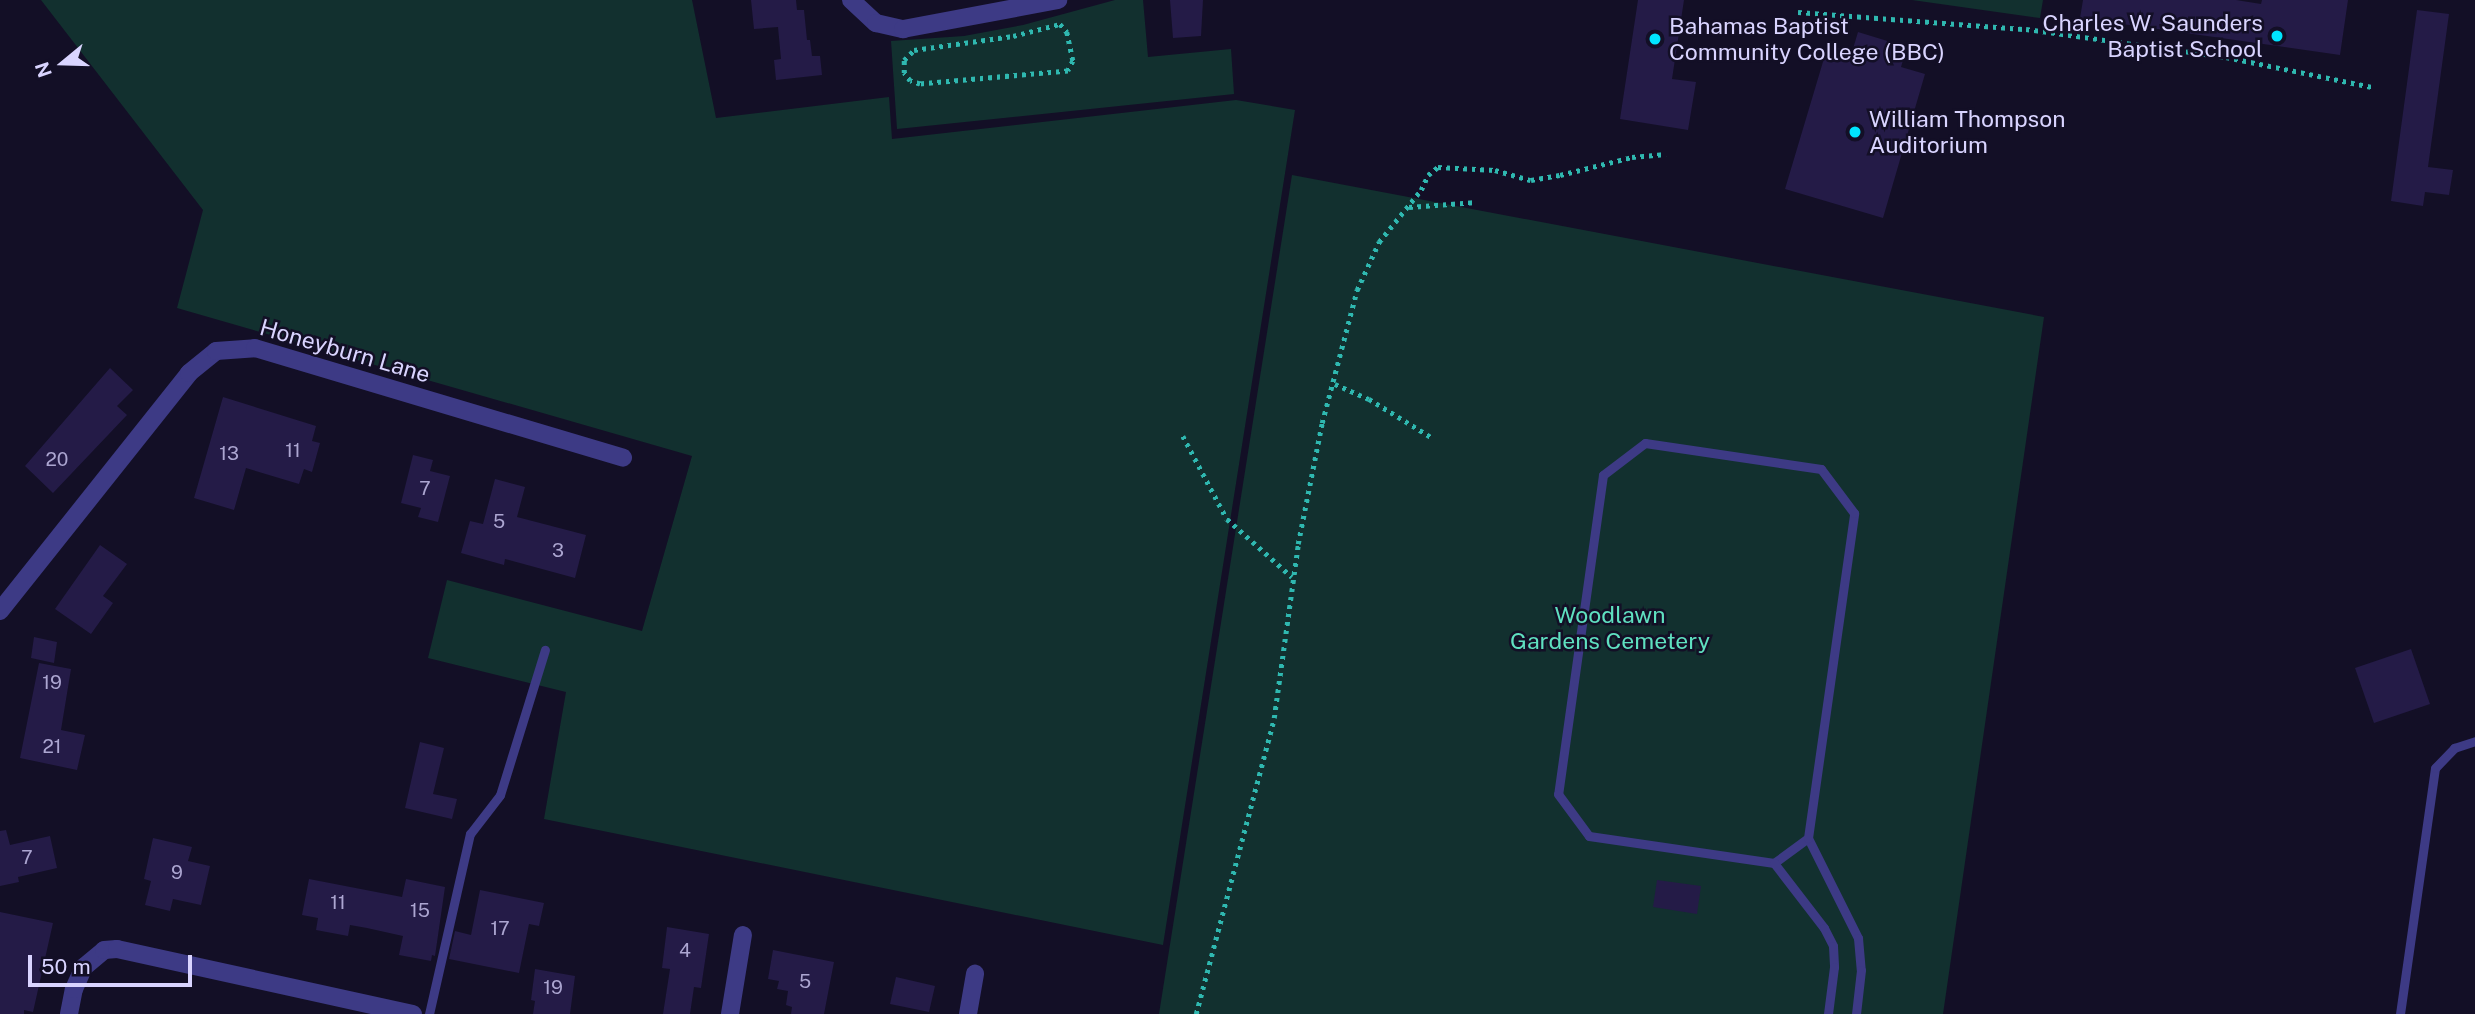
<!DOCTYPE html>
<html>
<head>
<meta charset="utf-8">
<style>
	body { margin:0 }
	#map { position:relative; width:2475px; height:1014px; overflow:hidden; background:#130f26; font-family:"Public Sans",sans-serif }
	div>[style] { position:absolute }
	.green>* { inset:0; background:#12302f }
	.building>* { inset:0; background:#241b47 }
	.path>* { height:4.5px; margin-top:-2.25px; transform-origin:0; background:repeating-linear-gradient(90deg,#2fb8b0 0 3.5px,transparent 0 8.5px) }
	.lane>* { height:9px; margin:-4.5px; padding:0 4.5px; transform-origin:4.5px; border-radius:4.5px; background:#3d3a85 }
	.street>* { height:18px; margin:-9px; padding:0 9px; transform-origin:9px; border-radius:9px; background:#3d3a85 }
	.dots>* { width:19px; height:19px; translate:-50% -50%; box-sizing:border-box; border:4px solid #130f26; border-radius:50% }
	span { translate:-50% -50%; white-space:nowrap; text-align:center; line-height:1.15; -webkit-text-stroke:5px #130f26; paint-order:stroke }
	.number-label { font-size:19px; color:#aca6d1 }
	.number-label span { -webkit-text-stroke-width:0 }
	.poi-label { font-size:23px; color:#d9d4ff }
	.right { translate:-100% -50%; text-align:right }
	.left { translate:0 -50%; text-align:left }
	.street-label { font-size:23px; color:#d9d4ff }
	.park-label { font-size:23px; color:#5fe0c0 }
	.north { position:absolute; left:28px; top:28px; width:70px; height:70px; -webkit-text-stroke:5px #130f26; paint-order:stroke; rotate:251deg; font-size:19px; font-weight:700; line-height:28px; text-align:center; color:#d9d4ff }
	.north::after { content:''; display:block; margin:auto; width:24px; height:32px; background:#d9d4ff; clip-path:polygon(50% 0,100% 100%,50% 72%,0 100%) }
	.scale { position:absolute; left:28px; top:955px; width:164px; height:32px; box-sizing:border-box; border:4px solid #d9d4ff; border-top:0; padding-left:9px; font-size:21px; line-height:24px; white-space:nowrap; color:#d9d4ff; -webkit-text-stroke:5px #130f26; paint-order:stroke }
</style>
</head>
<body>
<div id="map">
	<div class="green">
		<i style="clip-path:polygon(41px 0,692px 0,716px 118px,889px 97px,892px 139px,1236px 100px,1295px 110px,1163px 945px,544px 819px,566px 692px,428px 658px,447px 580px,642px 631px,692px 456px,177px 308px,203px 210px)"></i>
		<i style="clip-path:polygon(1115px 0,1143px 0,1148px 57px,1231px 49px,1234px 94px,897px 129px,891px 41px,964px 36px,1023px 25px)"></i>
		<i style="clip-path:polygon(1912px 0,2043px 0,2040px 18px)"></i>
		<i style="clip-path:polygon(1292px 175px,2044px 317px,1943px 1014px,1159px 1014px)"></i>
	</div>
	<div class="building">
		<i style="clip-path:polygon(751px 0,796px 0,797px 10px,804px 10px,807px 40px,810px 40px,812px 56px,820px 56px,822px 75px,776px 80px,774px 60px,781px 59px,778px 27px,754px 29px)"></i>
		<i style="clip-path:polygon(1170px 0,1203px 0,1201px 36px,1173px 38px)"></i>
		<i style="clip-path:polygon(1638px 0,1684px 0,1672px 79px,1696px 82px,1688px 130px,1620px 119px)"></i>
		<i style="clip-path:polygon(2083px 0,2236px 0,2261px 4px,2262px 0,2348px 0,2340px 55px,2080px 18px)"></i>
		<i style="clip-path:polygon(2417px 10px,2449px 14px,2428px 167px,2453px 170px,2449px 195px,2425px 192px,2423px 206px,2391px 201px)"></i>
		<i style="clip-path:polygon(1858px 32px,1907px 47px,1901px 67px,1925px 74px,1883px 218px,1785px 189px,1828px 45px,1852px 52px)"></i>
		<i style="clip-path:polygon(110px 368px,133px 390px,117px 406px,127px 415px,53px 493px,25px 466px)"></i>
		<i style="clip-path:polygon(223px 397px,316px 426px,312px 441px,320px 443px,312px 472px,304px 469px,299px 484px,246px 468px,234px 510px,194px 498px)"></i>
		<i style="clip-path:polygon(413px 455px,433px 460px,430px 471px,450px 476px,438px 522px,418px 517px,421px 508px,401px 503px)"></i>
		<i style="clip-path:polygon(495px 479px,525px 487px,517px 517px,586px 535px,575px 578px,505px 559px,504px 565px,461px 553px,470px 521px,483px 524px)"></i>
		<i style="clip-path:polygon(100px 545px,127px 564px,103px 596px,113px 603px,91px 634px,55px 609px)"></i>
		<i style="clip-path:polygon(34px 637px,57px 642px,54px 663px,31px 658px)"></i>
		<i style="clip-path:polygon(2411px 649px,2430px 704px,2374px 723px,2355px 668px)"></i>
		<i style="clip-path:polygon(39px 663px,71px 669px,61px 730px,85px 735px,77px 770px,20px 758px)"></i>
		<i style="clip-path:polygon(420px 742px,444px 748px,433px 794px,457px 799px,452px 819px,405px 808px)"></i>
		<i style="clip-path:polygon(6px 830px,10px 845px,50px 836px,57px 868px,18px 877px,19px 882px,0 886px,0 831px)"></i>
		<i style="clip-path:polygon(153px 838px,192px 847px,188px 861px,210px 866px,201px 905px,173px 899px,170px 911px,145px 905px,151px 881px,144px 879px)"></i>
		<i style="clip-path:polygon(309px 879px,402px 897px,406px 879px,445px 887px,435px 956px,432px 955px,431px 961px,399px 955px,403px 936px,367px 928px,350px 925px,348px 936px,316px 930px,318px 918px,302px 915px)"></i>
		<i style="clip-path:polygon(1657px 880px,1701px 886px,1697px 914px,1653px 907px)"></i>
		<i style="clip-path:polygon(480px 890px,544px 903px,539px 926px,529px 924px,519px 973px,449px 959px,455px 931px,471px 935px)"></i>
		<i style="clip-path:polygon(0 912px,53px 923px,33px 1012px,24px 1010px,24px 1014px,0 1014px)"></i>
		<i style="clip-path:polygon(667px 927px,709px 934px,701px 988px,694px 987px,690px 1014px,663px 1014px,670px 969px,662px 968px)"></i>
		<i style="clip-path:polygon(773px 950px,834px 962px,824px 1014px,791px 1014px,792px 1007px,786px 1005px,788px 991px,777px 989px,779px 981px,768px 979px)"></i>
		<i style="clip-path:polygon(535px 969px,575px 976px,570px 1014px,533px 1014px,535px 1001px,531px 1000px)"></i>
		<i style="clip-path:polygon(896px 977px,935px 986px,929px 1012px,890px 1004px)"></i>
	</div>
	<div class="path">
		<i style="left:1798px;top:12px;width:229px;rotate:4.3deg"></i>
		<i style="left:2026px;top:29px;width:202px;rotate:8deg"></i>
		<i style="left:2226px;top:57px;width:149px;rotate:11.6deg"></i>
		<i style="left:1060px;top:24px;width:11px;rotate:49deg"></i>
		<i style="left:1067px;top:32px;width:30px;rotate:78deg"></i>
		<i style="left:1073px;top:61px;width:11px;rotate:117deg"></i>
		<i style="left:1068px;top:71px;width:149px;rotate:175deg"></i>
		<i style="left:920px;top:84px;width:10px;rotate:-163deg"></i>
		<i style="left:910px;top:81px;width:10px;rotate:-127deg"></i>
		<i style="left:904px;top:73px;width:13px;rotate:-90deg"></i>
		<i style="left:904px;top:60px;width:14px;rotate:-45deg"></i>
		<i style="left:914px;top:50px;width:100px;rotate:-8deg"></i>
		<i style="left:1013px;top:36px;width:49px;rotate:-14.3deg"></i>
		<i style="left:1409px;top:207px;width:68px;rotate:-4.2deg"></i>
		<i style="left:1335px;top:384px;width:37px;rotate:24deg"></i>
		<i style="left:1369px;top:399px;width:73px;rotate:31.5deg"></i>
		<i style="left:1183px;top:436px;width:94px;rotate:62.1deg"></i>
		<i style="left:1227px;top:519px;width:87px;rotate:41.7deg"></i>
		<i style="left:1196px;top:1014px;width:306px;rotate:-75.2deg"></i>
		<i style="left:1274px;top:718px;width:176px;rotate:-82.1deg"></i>
		<i style="left:1298px;top:544px;width:123px;rotate:-78.8deg"></i>
		<i style="left:1322px;top:423px;width:138px;rotate:-75.3deg"></i>
		<i style="left:1357px;top:290px;width:53px;rotate:-65.4deg"></i>
		<i style="left:1379px;top:242px;width:67px;rotate:-51.1deg"></i>
		<i style="left:1421px;top:190px;width:17px;rotate:-65deg"></i>
		<i style="left:1428px;top:175px;width:13px;rotate:-39deg"></i>
		<i style="left:1438px;top:167px;width:57px;rotate:3deg"></i>
		<i style="left:1495px;top:170px;width:37px;rotate:16deg"></i>
		<i style="left:1531px;top:180px;width:29px;rotate:-10deg"></i>
		<i style="left:1560px;top:175px;width:74px;rotate:-14deg"></i>
		<i style="left:1632px;top:157px;width:34px;rotate:-5deg"></i>
	</div>
	<div class="lane">
		<i style="left:1808px;top:838px;width:112px;rotate:63.4deg"></i>
		<i style="left:1858px;top:938px;width:32px;rotate:85deg"></i>
		<i style="left:1861px;top:970px;width:44px;rotate:96.5deg"></i>
		<i style="left:1774px;top:863px;width:42px;rotate:-36.3deg"></i>
		<i style="left:1808px;top:838px;width:328px;rotate:-81.9deg"></i>
		<i style="left:1854px;top:513px;width:55px;rotate:-126.9deg"></i>
		<i style="left:1821px;top:469px;width:178px;rotate:-171.6deg"></i>
		<i style="left:1645px;top:443px;width:53px;rotate:142.7deg"></i>
		<i style="left:1603px;top:475px;width:322px;rotate:98deg"></i>
		<i style="left:1558px;top:794px;width:52px;rotate:53.6deg"></i>
		<i style="left:1589px;top:836px;width:187px;rotate:8.3deg"></i>
		<i style="left:1774px;top:863px;width:82px;rotate:52.4deg"></i>
		<i style="left:1824px;top:928px;width:20px;rotate:63deg"></i>
		<i style="left:1833px;top:946px;width:21px;rotate:87deg"></i>
		<i style="left:1834px;top:967px;width:47px;rotate:97.3deg"></i>
		<i style="left:429px;top:1014px;width:185px;rotate:-77.2deg"></i>
		<i style="left:470px;top:834px;width:49px;rotate:-52.4deg"></i>
		<i style="left:500px;top:795px;width:152px;rotate:-72.8deg"></i>
		<i style="left:2400px;top:1014px;width:248px;rotate:-81.9deg"></i>
		<i style="left:2435px;top:768px;width:28px;rotate:-46deg"></i>
		<i style="left:2454px;top:748px;width:22px;rotate:-18deg"></i>
	</div>
	<div class="street">
		<i style="left:851px;top:0;width:34px;rotate:43deg"></i>
		<i style="left:876px;top:23px;width:28px;rotate:13deg"></i>
		<i style="left:903px;top:29px;width:158px;rotate:-10.6deg"></i>
		<i style="left:0;top:611px;width:304px;rotate:-51.5deg"></i>
		<i style="left:189px;top:373px;width:35px;rotate:-39deg"></i>
		<i style="left:216px;top:351px;width:39px;rotate:-4deg"></i>
		<i style="left:255px;top:348px;width:384px;rotate:16.6deg"></i>
		<i style="left:69px;top:1014px;width:25px;rotate:-79deg"></i>
		<i style="left:74px;top:989px;width:24px;rotate:-66deg"></i>
		<i style="left:84px;top:967px;width:26px;rotate:-40deg"></i>
		<i style="left:104px;top:950px;width:13px;rotate:-4deg"></i>
		<i style="left:117px;top:949px;width:303px;rotate:12.4deg"></i>
		<i style="left:730px;top:1014px;width:80px;rotate:-80.7deg"></i>
		<i style="left:968px;top:1014px;width:41px;rotate:-80.1deg"></i>
	</div>
	<div class="dots">
		<i style="left:2277px;top:36px;background:#00e5ff"></i>
		<i style="left:1655px;top:39px;background:#00e5ff"></i>
		<i style="left:1855px;top:132px;background:#00e5ff"></i>
	</div>
	<div class="number-label">
		<span style="left:293px;top:451px">11</span>
		<span style="left:229px;top:454px">13</span>
		<span style="left:57px;top:460px">20</span>
		<span style="left:425px;top:489px">7</span>
		<span style="left:499px;top:522px">5</span>
		<span style="left:558px;top:551px">3</span>
		<span style="left:52px;top:683px">19</span>
		<span style="left:52px;top:747px">21</span>
		<span style="left:27px;top:858px">7</span>
		<span style="left:177px;top:873px">9</span>
		<span style="left:338px;top:903px">11</span>
		<span style="left:420px;top:911px">15</span>
		<span style="left:500px;top:929px">17</span>
		<span style="left:685px;top:951px">4</span>
		<span style="left:805px;top:982px">5</span>
		<span style="left:553px;top:988px">19</span>
	</div>
	<div class="poi-label">
		<span class="right" style="left:2263px;top:36px">Charles W. Saunders<br>Baptist School</span>
		<span class="left" style="left:1669px;top:39px">Bahamas Baptist<br>Community College (BBC)</span>
		<span class="left" style="left:1869px;top:132px">William Thompson<br>Auditorium</span>
	</div>
	<div class="street-label">
		<span style="left:345px;top:351px;rotate:16deg">Honeyburn Lane</span>
	</div>
	<div class="park-label">
		<span style="left:1610px;top:628px">Woodlawn<br>Gardens Cemetery</span>
	</div>
	<div class="north">N</div>
	<div class="scale">50 m</div>
</div>
</body>
</html>
